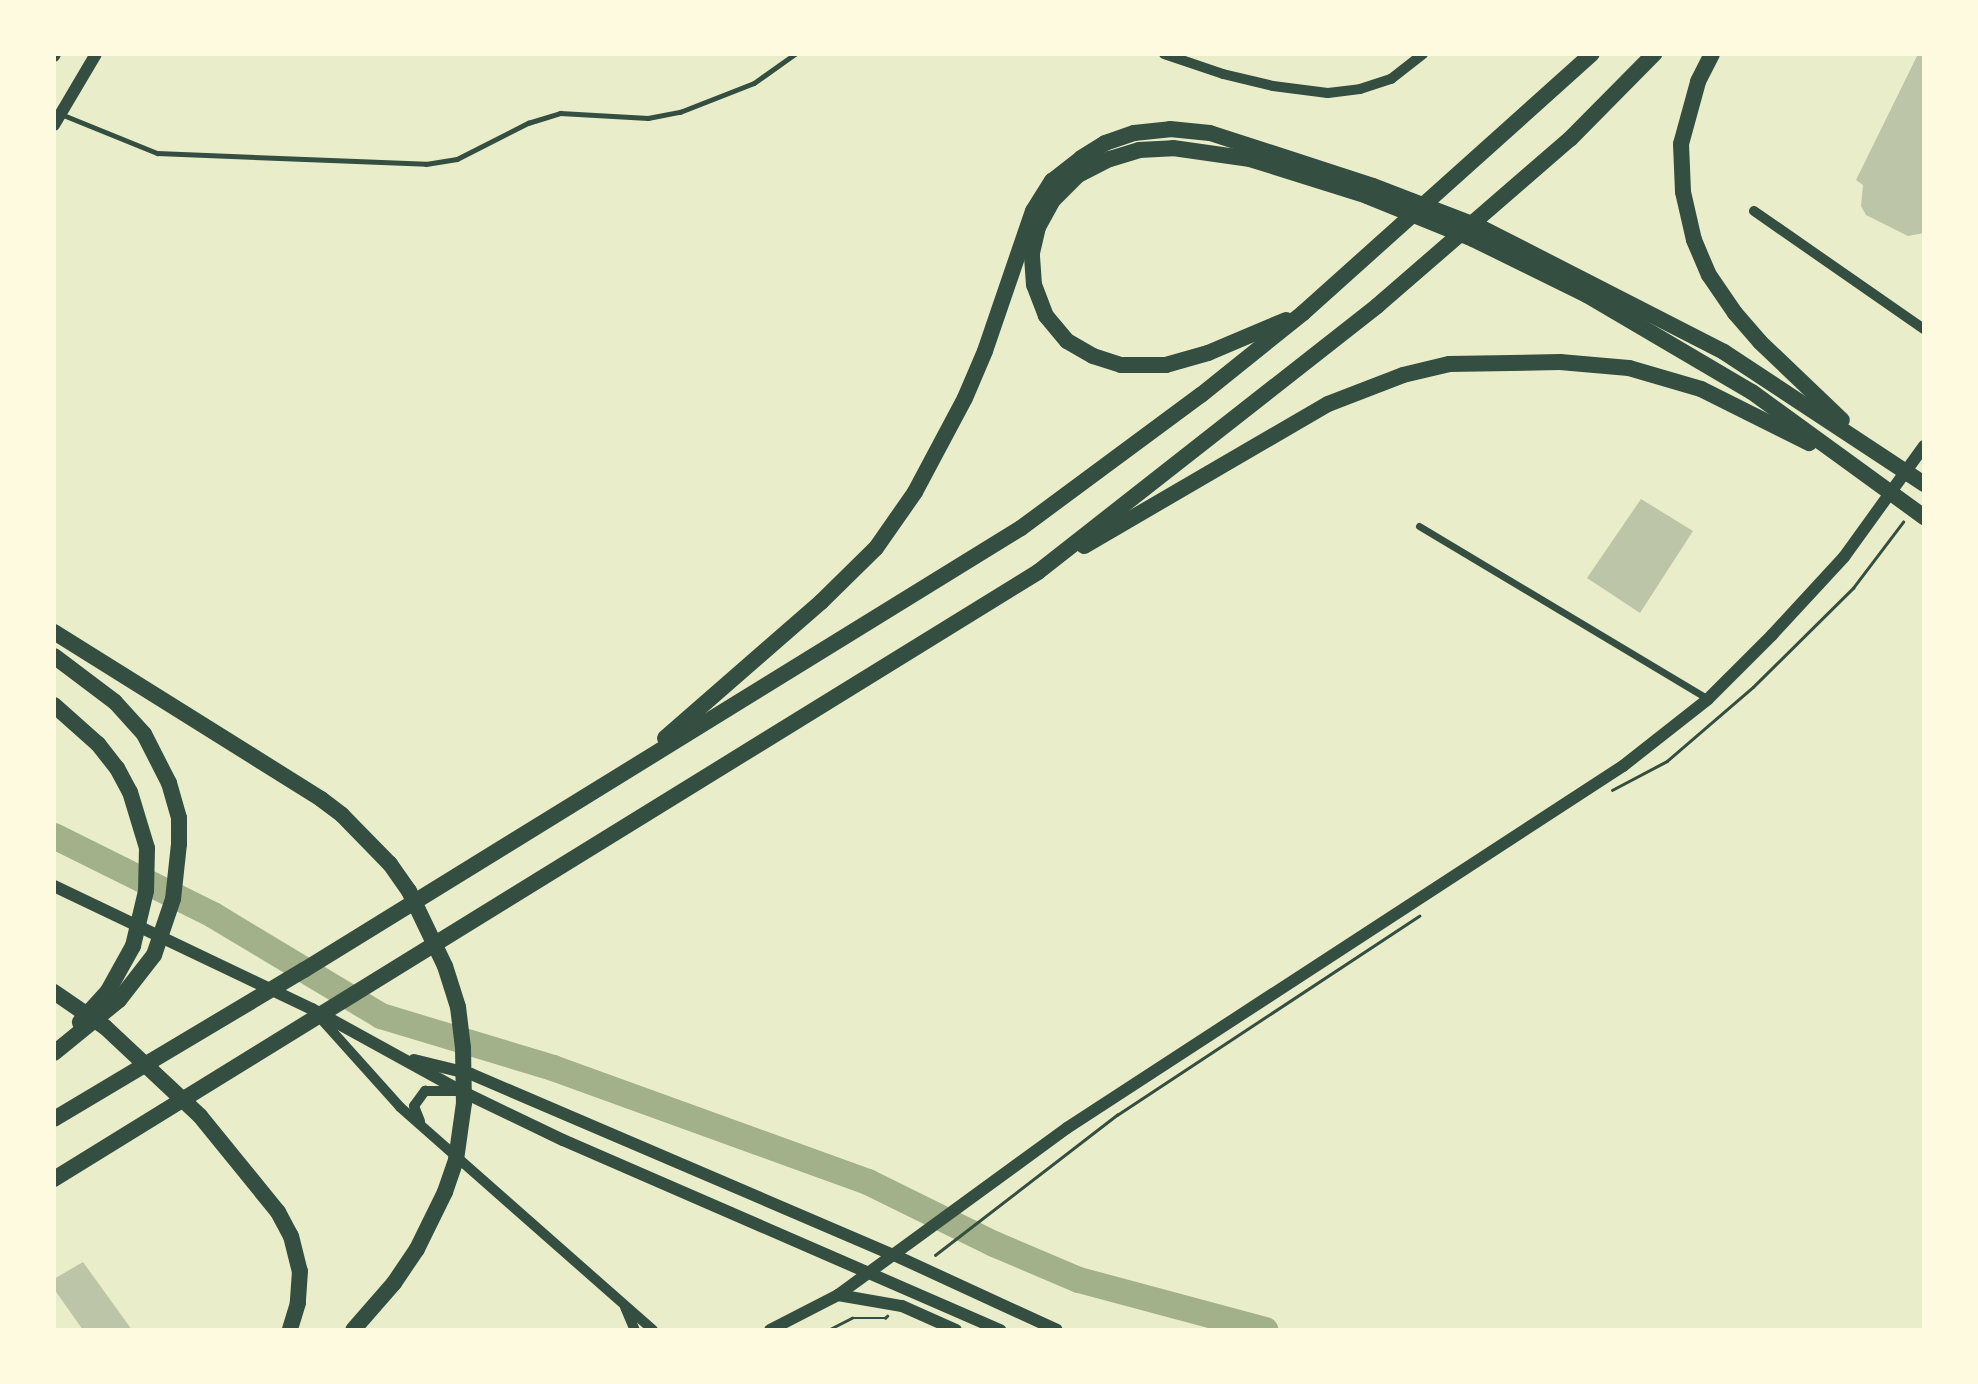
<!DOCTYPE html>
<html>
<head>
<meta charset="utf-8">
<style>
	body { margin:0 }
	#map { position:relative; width:1978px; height:1384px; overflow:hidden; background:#e9edc9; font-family:"Public Sans",sans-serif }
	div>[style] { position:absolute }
	.river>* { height:26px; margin:-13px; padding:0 13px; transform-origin:13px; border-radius:13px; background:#a3b18a }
	.building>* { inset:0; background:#bcc5a7 }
	.path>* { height:2.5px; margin:-1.25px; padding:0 1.25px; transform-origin:1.25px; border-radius:1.25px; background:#344e41 }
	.service>* { height:4.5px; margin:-2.25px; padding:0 2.25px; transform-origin:2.25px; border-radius:2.25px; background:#344e41 }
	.minor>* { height:7px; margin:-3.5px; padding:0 3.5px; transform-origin:3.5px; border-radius:3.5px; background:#344e41 }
	.tertiary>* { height:10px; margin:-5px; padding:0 5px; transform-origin:5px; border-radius:5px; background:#344e41 }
	.secondary>* { height:12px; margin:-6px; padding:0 6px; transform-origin:6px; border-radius:6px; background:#344e41 }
	.motorway>* { height:16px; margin:-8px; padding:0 8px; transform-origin:8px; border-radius:8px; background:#344e41 }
	span { translate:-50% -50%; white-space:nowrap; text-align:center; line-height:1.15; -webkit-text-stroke:6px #fefae0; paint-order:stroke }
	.frame { position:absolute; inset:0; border:56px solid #fefae0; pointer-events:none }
</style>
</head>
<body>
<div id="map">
	<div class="river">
		<i style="left:54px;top:836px;width:178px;rotate:26.4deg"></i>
		<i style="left:213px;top:915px;width:196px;rotate:31deg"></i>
		<i style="left:381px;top:1016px;width:180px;rotate:16.8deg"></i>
		<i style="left:553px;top:1068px;width:335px;rotate:19.9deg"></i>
		<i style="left:868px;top:1182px;width:140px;rotate:26.2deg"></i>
		<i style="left:994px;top:1244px;width:92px;rotate:23deg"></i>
		<i style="left:1079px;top:1280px;width:193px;rotate:15deg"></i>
	</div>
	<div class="building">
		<i style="clip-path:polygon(1918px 54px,1924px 54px,1924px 233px,1908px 236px,1866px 215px,1861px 206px,1863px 185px,1856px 180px)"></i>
		<i style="clip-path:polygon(1641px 499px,1693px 531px,1640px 613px,1587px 578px)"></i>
		<i style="clip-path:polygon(83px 1262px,132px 1330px,83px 1330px,54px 1289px,54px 1279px)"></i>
	</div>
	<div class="path">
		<i style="left:1612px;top:790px;width:62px;rotate:-27.8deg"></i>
		<i style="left:1667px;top:761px;width:113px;rotate:-40.7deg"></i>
		<i style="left:1753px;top:687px;width:141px;rotate:-44.7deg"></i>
		<i style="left:1853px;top:588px;width:83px;rotate:-52.9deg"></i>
		<i style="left:935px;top:1255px;width:230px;rotate:-37.6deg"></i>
		<i style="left:1117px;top:1115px;width:362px;rotate:-33.4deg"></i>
		<i style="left:828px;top:1330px;width:27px;rotate:-27deg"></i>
		<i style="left:852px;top:1318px;width:33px"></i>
		<i style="left:885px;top:1318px;width:3px;rotate:-45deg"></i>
	</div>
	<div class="service">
		<i style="left:61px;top:114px;width:104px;rotate:22.1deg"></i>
		<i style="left:157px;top:153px;width:269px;rotate:2.3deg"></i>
		<i style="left:426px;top:164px;width:31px;rotate:-9deg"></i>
		<i style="left:457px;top:159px;width:80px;rotate:-26.9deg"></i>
		<i style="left:528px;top:123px;width:34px;rotate:-17deg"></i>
		<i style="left:560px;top:113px;width:88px;rotate:3.3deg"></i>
		<i style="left:648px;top:118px;width:33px;rotate:-11deg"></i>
		<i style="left:680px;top:112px;width:79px;rotate:-21.4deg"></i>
		<i style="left:754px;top:83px;width:50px;rotate:-35.3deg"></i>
	</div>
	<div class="minor">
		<i style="left:1419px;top:526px;width:337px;rotate:30.9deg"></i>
	</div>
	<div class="tertiary">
		<i style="left:1164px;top:54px;width:62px;rotate:18.7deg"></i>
		<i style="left:1223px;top:74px;width:51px;rotate:13.5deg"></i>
		<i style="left:1273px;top:86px;width:55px;rotate:7.3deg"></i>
		<i style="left:1328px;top:93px;width:32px;rotate:-7deg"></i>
		<i style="left:1360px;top:89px;width:33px;rotate:-18deg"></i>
		<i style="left:1391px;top:79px;width:41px;rotate:-38deg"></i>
		<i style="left:1754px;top:211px;width:207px;rotate:34.8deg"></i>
		<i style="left:314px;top:1011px;width:129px;rotate:48.1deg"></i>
		<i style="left:400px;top:1107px;width:337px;rotate:41.4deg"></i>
		<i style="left:420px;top:1121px;width:16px;rotate:-112deg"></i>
		<i style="left:414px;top:1106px;width:19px;rotate:-54deg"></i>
		<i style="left:425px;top:1091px;width:36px"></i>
		<i style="left:625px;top:1307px;width:25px;rotate:67deg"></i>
	</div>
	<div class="secondary">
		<i style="left:54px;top:56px;width:2px;rotate:-63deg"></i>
		<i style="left:54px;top:125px;width:82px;rotate:-59.4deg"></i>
		<i style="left:54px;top:886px;width:286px;rotate:25.5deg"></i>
		<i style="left:312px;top:1009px;width:170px;rotate:28.8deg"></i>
		<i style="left:461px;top:1091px;width:113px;rotate:25.7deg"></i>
		<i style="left:563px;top:1140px;width:477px;rotate:23.5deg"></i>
		<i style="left:414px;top:1060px;width:59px;rotate:13.8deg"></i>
		<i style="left:471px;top:1074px;width:460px;rotate:23.2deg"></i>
		<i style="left:894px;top:1255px;width:179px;rotate:24.7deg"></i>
		<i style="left:838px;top:1295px;width:65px;rotate:9.8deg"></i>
		<i style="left:902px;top:1306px;width:59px;rotate:24deg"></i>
		<i style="left:770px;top:1330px;width:76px;rotate:-27.2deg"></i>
		<i style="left:838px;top:1295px;width:283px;rotate:-36.1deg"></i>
		<i style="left:1067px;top:1128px;width:663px;rotate:-33.07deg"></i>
		<i style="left:1623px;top:766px;width:108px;rotate:-38.2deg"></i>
		<i style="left:1708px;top:699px;width:91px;rotate:-45deg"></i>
		<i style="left:1772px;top:635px;width:106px;rotate:-47.3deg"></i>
		<i style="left:1844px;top:557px;width:137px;rotate:-54.2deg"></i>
	</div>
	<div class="motorway">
		<i style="left:1712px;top:54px;width:31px;rotate:117deg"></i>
		<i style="left:1698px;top:82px;width:64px;rotate:105.3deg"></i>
		<i style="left:1681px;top:144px;width:48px;rotate:87.6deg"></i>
		<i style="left:1683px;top:192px;width:49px;rotate:77.1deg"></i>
		<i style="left:1694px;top:240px;width:38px;rotate:67deg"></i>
		<i style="left:1709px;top:275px;width:46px;rotate:55.6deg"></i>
		<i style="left:1735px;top:313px;width:38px;rotate:49deg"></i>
		<i style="left:1760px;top:342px;width:113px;rotate:43.6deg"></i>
		<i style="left:1286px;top:320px;width:85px;rotate:157.1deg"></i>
		<i style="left:1208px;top:353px;width:44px;rotate:164.1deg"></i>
		<i style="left:1166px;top:365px;width:45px;rotate:180deg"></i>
		<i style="left:1121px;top:365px;width:29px;rotate:-162deg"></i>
		<i style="left:1093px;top:356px;width:30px;rotate:-150deg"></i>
		<i style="left:1067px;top:341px;width:33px;rotate:-130deg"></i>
		<i style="left:1046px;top:316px;width:33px;rotate:-111deg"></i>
		<i style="left:1034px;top:285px;width:32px;rotate:-94deg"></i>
		<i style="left:1032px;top:253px;width:27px;rotate:-77deg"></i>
		<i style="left:1038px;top:227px;width:31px;rotate:-61deg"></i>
		<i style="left:1053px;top:200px;width:35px;rotate:-45deg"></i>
		<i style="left:1078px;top:175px;width:36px;rotate:-27deg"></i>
		<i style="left:1110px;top:159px;width:30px;rotate:-17deg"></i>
		<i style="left:1139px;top:150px;width:34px;rotate:-3deg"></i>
		<i style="left:1173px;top:148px;width:78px;rotate:8.1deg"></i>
		<i style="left:1250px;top:159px;width:123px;rotate:17.5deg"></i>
		<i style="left:1367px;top:196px;width:114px;rotate:22.1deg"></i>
		<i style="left:1473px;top:239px;width:127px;rotate:26.2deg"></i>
		<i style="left:1587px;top:295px;width:191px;rotate:30.5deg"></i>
		<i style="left:1752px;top:392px;width:213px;rotate:36deg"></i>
		<i style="left:1084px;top:546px;width:282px;rotate:-30.2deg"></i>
		<i style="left:1328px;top:404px;width:80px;rotate:-21.1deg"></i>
		<i style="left:1403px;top:375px;width:47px;rotate:-13.4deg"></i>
		<i style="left:1449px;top:364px;width:111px;rotate:-1deg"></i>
		<i style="left:1560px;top:362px;width:69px;rotate:5deg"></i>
		<i style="left:1629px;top:368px;width:75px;rotate:16.3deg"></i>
		<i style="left:1701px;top:389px;width:121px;rotate:26.6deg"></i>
		<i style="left:54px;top:632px;width:315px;rotate:32deg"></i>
		<i style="left:321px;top:799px;width:26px;rotate:37deg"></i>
		<i style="left:342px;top:815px;width:69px;rotate:45.6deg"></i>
		<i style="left:390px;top:864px;width:33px;rotate:55deg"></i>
		<i style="left:409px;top:891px;width:83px;rotate:64.4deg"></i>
		<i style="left:445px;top:966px;width:43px;rotate:72.4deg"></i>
		<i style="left:458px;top:1007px;width:41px;rotate:83deg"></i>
		<i style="left:463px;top:1048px;width:55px;rotate:89deg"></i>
		<i style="left:464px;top:1103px;width:58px;rotate:98deg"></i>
		<i style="left:456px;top:1160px;width:34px;rotate:109deg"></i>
		<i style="left:445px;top:1192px;width:64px;rotate:116.2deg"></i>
		<i style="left:417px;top:1249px;width:41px;rotate:124.1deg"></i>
		<i style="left:394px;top:1283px;width:62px;rotate:131.1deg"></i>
		<i style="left:54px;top:656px;width:76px;rotate:37deg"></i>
		<i style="left:115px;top:702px;width:43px;rotate:47.8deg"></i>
		<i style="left:144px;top:734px;width:55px;rotate:63deg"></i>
		<i style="left:169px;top:783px;width:36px;rotate:74deg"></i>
		<i style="left:179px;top:818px;width:26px;rotate:90deg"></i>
		<i style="left:179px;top:844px;width:55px;rotate:96.2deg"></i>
		<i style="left:173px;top:899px;width:59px;rotate:108.7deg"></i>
		<i style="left:154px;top:955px;width:57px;rotate:127.9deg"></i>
		<i style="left:119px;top:1000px;width:84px;rotate:140.8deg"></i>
		<i style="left:54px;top:705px;width:59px;rotate:41.6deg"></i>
		<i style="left:98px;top:744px;width:31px;rotate:52deg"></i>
		<i style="left:117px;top:768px;width:27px;rotate:62deg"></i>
		<i style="left:130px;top:792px;width:59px;rotate:73.1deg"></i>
		<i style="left:147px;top:848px;width:43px;rotate:91.3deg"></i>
		<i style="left:146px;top:891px;width:57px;rotate:103.3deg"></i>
		<i style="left:133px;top:946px;width:51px;rotate:119.1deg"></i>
		<i style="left:108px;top:991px;width:42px;rotate:132.1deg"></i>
		<i style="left:665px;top:738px;width:207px;rotate:-41.1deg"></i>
		<i style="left:821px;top:602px;width:77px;rotate:-44.5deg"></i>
		<i style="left:876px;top:548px;width:68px;rotate:-55.1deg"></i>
		<i style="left:915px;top:492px;width:106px;rotate:-62deg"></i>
		<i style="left:965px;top:398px;width:51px;rotate:-66.9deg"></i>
		<i style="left:985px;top:351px;width:148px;rotate:-71.1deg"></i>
		<i style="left:1033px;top:211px;width:36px;rotate:-58deg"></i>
		<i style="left:1052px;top:181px;width:37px;rotate:-38deg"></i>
		<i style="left:1081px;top:158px;width:28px;rotate:-32deg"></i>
		<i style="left:1105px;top:143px;width:31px;rotate:-19deg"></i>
		<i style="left:1134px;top:133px;width:36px;rotate:-6deg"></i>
		<i style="left:1170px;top:129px;width:40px;rotate:5.7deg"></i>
		<i style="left:1210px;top:133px;width:171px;rotate:18deg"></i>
		<i style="left:1373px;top:186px;width:115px;rotate:21deg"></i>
		<i style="left:1480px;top:227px;width:274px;rotate:27.1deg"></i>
		<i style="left:1724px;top:352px;width:240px;rotate:33.4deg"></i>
		<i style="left:54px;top:992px;width:62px;rotate:34.5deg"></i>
		<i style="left:105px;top:1027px;width:130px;rotate:43.1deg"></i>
		<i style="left:200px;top:1116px;width:124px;rotate:50.9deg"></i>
		<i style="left:278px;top:1212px;width:27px;rotate:62deg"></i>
		<i style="left:291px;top:1236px;width:36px;rotate:76deg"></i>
		<i style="left:300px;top:1271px;width:32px;rotate:94deg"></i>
		<i style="left:298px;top:1303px;width:28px;rotate:107deg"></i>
		<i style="left:54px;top:1119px;width:291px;rotate:-30.8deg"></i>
		<i style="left:304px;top:970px;width:842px;rotate:-31.65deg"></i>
		<i style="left:1021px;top:528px;width:224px;rotate:-36.5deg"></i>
		<i style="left:1201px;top:395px;width:131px;rotate:-38.8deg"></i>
		<i style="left:1303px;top:313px;width:388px;rotate:-41.9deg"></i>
		<i style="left:54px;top:1179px;width:1156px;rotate:-31.67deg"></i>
		<i style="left:1038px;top:572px;width:431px;rotate:-38.1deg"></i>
		<i style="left:1377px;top:306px;width:255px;rotate:-40.9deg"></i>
		<i style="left:1570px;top:139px;width:120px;rotate:-45.3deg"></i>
	</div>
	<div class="frame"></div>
</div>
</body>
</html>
